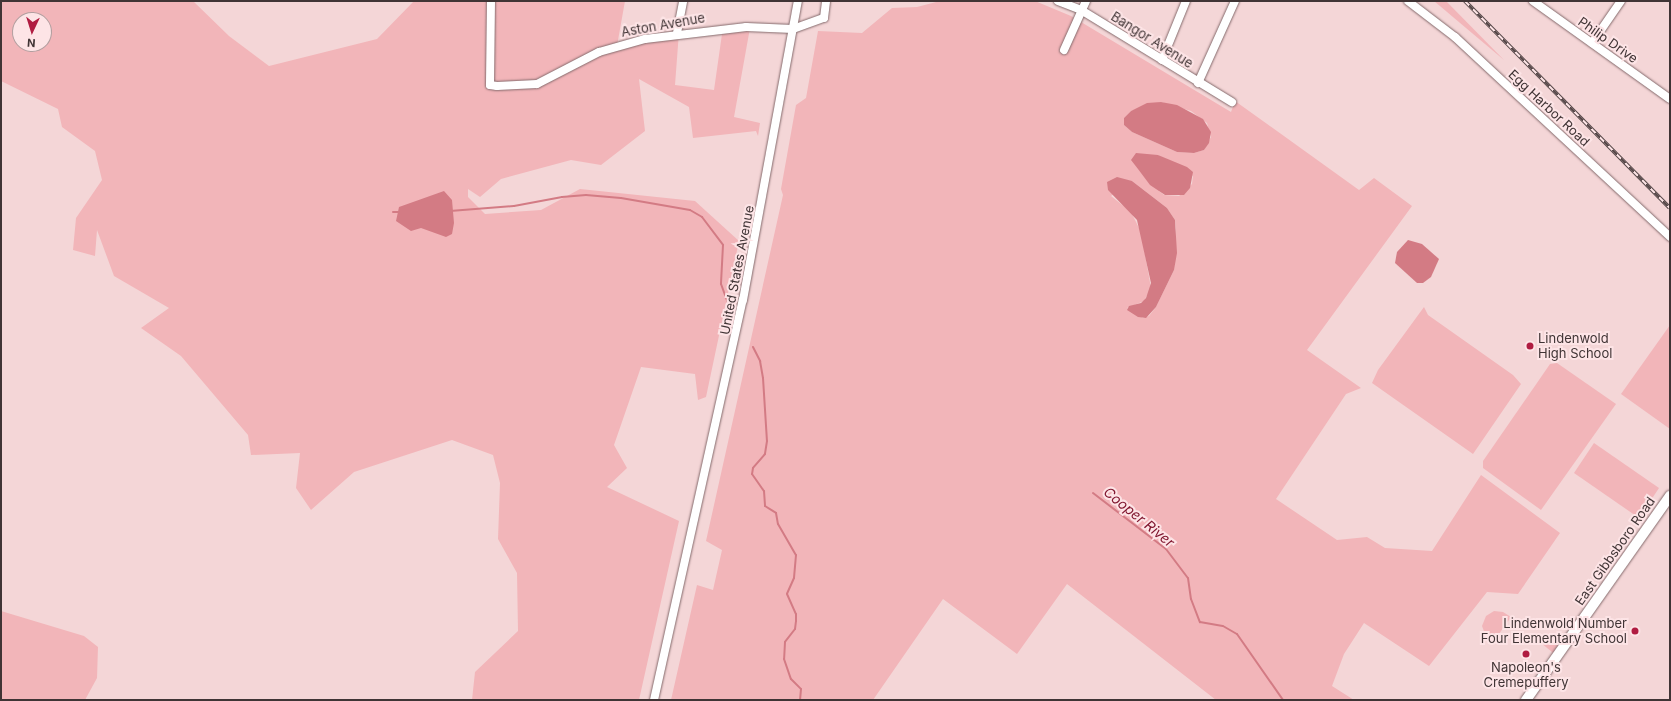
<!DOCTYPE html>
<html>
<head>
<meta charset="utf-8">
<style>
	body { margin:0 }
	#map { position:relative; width:1671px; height:701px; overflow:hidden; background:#f4d6d7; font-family:Inter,sans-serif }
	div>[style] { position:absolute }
	.green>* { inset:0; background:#f2b5b9 }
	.water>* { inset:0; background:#d37b84 }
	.stream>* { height:2px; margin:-1px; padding:0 1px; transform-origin:1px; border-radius:1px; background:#d37b84 }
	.roads { filter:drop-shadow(0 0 1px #846a6c) drop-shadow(0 0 1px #846a6c) }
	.minor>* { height:8px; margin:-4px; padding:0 4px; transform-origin:4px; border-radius:4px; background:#fff }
	.major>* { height:10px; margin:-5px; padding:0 5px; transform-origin:5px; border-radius:5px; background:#fff }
	.rail>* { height:3.5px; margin-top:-1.75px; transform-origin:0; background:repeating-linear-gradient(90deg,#fde4e6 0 6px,#554748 0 12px); box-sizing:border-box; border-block:1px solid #554748 }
	.dots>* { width:11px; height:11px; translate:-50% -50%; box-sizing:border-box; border:2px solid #fde4e6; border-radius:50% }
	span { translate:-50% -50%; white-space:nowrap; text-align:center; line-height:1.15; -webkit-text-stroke:4px #fde4e6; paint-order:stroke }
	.street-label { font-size:13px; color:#403435 }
	.poi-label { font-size:13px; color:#403435 }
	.left { translate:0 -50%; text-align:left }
	.right { translate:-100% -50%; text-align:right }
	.water-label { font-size:14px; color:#80162f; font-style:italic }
	.frame { position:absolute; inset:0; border:2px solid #403435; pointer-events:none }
	.north { position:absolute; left:12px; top:12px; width:40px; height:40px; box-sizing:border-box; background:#fde4e6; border:1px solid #b19e9f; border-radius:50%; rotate:184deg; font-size:11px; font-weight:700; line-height:16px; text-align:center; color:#403435 }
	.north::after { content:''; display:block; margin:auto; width:14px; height:18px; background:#b01c41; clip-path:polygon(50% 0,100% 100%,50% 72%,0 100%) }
</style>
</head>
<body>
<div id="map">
	<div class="green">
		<i style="clip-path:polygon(evenodd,1px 1px,193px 1px,229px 36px,269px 66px,377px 39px,414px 1px,625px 1px,617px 46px,679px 32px,675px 85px,714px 90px,723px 27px,750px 28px,734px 117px,760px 123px,758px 136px,756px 131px,693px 138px,689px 107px,639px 79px,645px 131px,601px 165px,571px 160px,501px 179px,480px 197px,468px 189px,468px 197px,485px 214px,541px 210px,580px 189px,695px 201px,739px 241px,706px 397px,698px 400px,695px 374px,641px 367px,614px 445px,627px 468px,607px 487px,679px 521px,639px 700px,472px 700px,475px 672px,518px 631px,517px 573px,498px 539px,500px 483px,493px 455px,452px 440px,354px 472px,311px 510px,296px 488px,300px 453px,251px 455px,248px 435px,181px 356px,141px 328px,169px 308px,114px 276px,97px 230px,95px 256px,73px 250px,76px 218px,102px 180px,95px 151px,62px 127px,58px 109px,1px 81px,1px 1px,20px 20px,44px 20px,44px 44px,20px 44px,20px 20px)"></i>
		<i style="clip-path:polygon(evenodd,940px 1px,1035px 1px,1071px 16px,1231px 112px,1235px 101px,1359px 190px,1374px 178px,1412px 206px,1307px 350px,1361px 388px,1346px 394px,1276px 499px,1337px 540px,1367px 537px,1385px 548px,1432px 551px,1481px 475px,1560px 533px,1518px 594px,1487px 592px,1429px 666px,1364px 623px,1344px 654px,1332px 686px,1354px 700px,1216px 700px,1067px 584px,1017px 654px,943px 599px,873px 700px,671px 700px,697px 585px,713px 590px,722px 550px,706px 541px,783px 195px,781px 189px,796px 105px,806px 98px,818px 31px,862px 33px,892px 8px,917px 7px,940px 1px,1161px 102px,1191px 111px,1207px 123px,1211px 137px,1204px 150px,1194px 153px,1177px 152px,1132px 132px,1124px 125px,1124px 118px,1131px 111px,1161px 102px,940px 1px,1158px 155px,1193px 176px,1192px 184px,1179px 196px,1164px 195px,1159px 191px,1158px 155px,940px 1px,1132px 181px,1167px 208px,1175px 220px,1176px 228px,1174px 270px,1156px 307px,1149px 316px,1143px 318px,1127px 308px,1144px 301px,1151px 288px,1141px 232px,1131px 212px,1111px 196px,1132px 181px)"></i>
		<i style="clip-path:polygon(1434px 1px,1446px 1px,1504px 60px,1466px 28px)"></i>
		<i style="clip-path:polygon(1424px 307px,1428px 315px,1513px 375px,1521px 384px,1473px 454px,1372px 383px,1378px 370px)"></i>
		<i style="clip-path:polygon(1670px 325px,1670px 429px,1621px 394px)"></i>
		<i style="clip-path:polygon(1557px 363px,1616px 404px,1541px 510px,1483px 468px,1483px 461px,1550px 364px)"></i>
		<i style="clip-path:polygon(1594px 443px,1659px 488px,1639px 518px,1574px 473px)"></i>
		<i style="clip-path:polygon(1px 611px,84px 636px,98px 647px,97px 678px,85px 700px,1px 700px)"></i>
		<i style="clip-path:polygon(1494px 611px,1503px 612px,1511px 617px,1494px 641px,1485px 634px,1482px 626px,1486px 616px)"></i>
		<i style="clip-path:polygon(1547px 633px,1553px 633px,1567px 642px,1557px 656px,1541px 643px,1542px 637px)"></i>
	</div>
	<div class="water">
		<i style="clip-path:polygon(1161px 102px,1177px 105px,1203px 119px,1211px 132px,1209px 143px,1204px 150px,1194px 153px,1177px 152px,1132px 132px,1124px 125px,1124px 118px,1131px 111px,1147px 103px)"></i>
		<i style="clip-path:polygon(1136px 153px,1158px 155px,1187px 167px,1193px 172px,1190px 188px,1184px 195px,1165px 195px,1150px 185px,1138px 169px,1131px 160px)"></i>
		<i style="clip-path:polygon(1117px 177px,1132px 181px,1167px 208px,1175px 220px,1177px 253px,1174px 270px,1156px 307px,1146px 318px,1138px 317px,1127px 310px,1129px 306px,1141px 303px,1146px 298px,1151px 283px,1137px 220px,1108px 190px,1107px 182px)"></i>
		<i style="clip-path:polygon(444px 191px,452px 200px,454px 223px,452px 234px,446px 237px,421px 228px,411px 231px,396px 221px,399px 207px)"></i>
		<i style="clip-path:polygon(1408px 240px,1422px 244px,1439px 259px,1431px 277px,1423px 283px,1417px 283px,1395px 263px,1397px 252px)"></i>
	</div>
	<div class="stream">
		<i style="left:450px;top:211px;width:64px;rotate:-4.5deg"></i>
		<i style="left:514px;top:206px;width:49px;rotate:-10.6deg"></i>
		<i style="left:562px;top:197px;width:24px;rotate:-5deg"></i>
		<i style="left:586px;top:195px;width:35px;rotate:5deg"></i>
		<i style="left:621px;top:198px;width:70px;rotate:9.9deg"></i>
		<i style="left:690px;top:210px;width:14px;rotate:30deg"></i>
		<i style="left:702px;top:217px;width:35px;rotate:53deg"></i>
		<i style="left:723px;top:245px;width:39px;rotate:93deg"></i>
		<i style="left:721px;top:284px;width:40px;rotate:69.8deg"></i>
		<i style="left:393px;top:212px;width:7px"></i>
		<i style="left:753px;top:347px;width:16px;rotate:63deg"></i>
		<i style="left:760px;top:361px;width:17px;rotate:80deg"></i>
		<i style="left:763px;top:378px;width:63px;rotate:86.4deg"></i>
		<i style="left:767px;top:441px;width:13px;rotate:99deg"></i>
		<i style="left:765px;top:454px;width:18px;rotate:131deg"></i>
		<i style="left:753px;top:468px;width:6px;rotate:99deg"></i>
		<i style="left:752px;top:474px;width:21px;rotate:55deg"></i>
		<i style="left:764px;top:491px;width:15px;rotate:86deg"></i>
		<i style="left:765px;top:506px;width:13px;rotate:32deg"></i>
		<i style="left:776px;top:513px;width:11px;rotate:80deg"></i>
		<i style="left:778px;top:524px;width:36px;rotate:60deg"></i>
		<i style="left:796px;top:555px;width:23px;rotate:95deg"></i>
		<i style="left:794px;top:578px;width:17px;rotate:114deg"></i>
		<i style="left:787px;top:594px;width:22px;rotate:66deg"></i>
		<i style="left:796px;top:614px;width:7px;rotate:90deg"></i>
		<i style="left:796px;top:621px;width:8px;rotate:97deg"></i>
		<i style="left:795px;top:629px;width:16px;rotate:128deg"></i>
		<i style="left:785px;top:642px;width:17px;rotate:93deg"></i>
		<i style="left:784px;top:659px;width:21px;rotate:71deg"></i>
		<i style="left:791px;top:679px;width:14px;rotate:45deg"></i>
		<i style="left:801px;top:689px;width:11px;rotate:95deg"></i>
		<i style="left:1093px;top:493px;width:92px;rotate:37.5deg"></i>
		<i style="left:1166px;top:549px;width:36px;rotate:53deg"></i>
		<i style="left:1188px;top:578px;width:21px;rotate:82deg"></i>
		<i style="left:1191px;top:599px;width:25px;rotate:69deg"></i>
		<i style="left:1200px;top:622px;width:23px;rotate:10deg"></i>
		<i style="left:1223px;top:626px;width:16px;rotate:30deg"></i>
		<i style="left:1237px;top:634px;width:80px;rotate:55.1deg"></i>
	</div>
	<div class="roads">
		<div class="minor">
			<i style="left:491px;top:1px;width:84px;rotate:90.7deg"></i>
			<i style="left:490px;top:85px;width:7px;rotate:8deg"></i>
			<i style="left:497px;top:86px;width:40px;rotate:-2.9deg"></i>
			<i style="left:537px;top:84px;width:70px;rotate:-27.3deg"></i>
			<i style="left:599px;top:52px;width:48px;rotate:-15.8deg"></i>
			<i style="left:645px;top:39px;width:102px;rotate:-6.8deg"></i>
			<i style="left:746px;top:27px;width:47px;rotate:2.4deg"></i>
			<i style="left:793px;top:29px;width:33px;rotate:-20deg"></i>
			<i style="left:824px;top:18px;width:17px;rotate:-83deg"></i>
			<i style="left:1058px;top:1px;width:25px;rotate:21deg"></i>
			<i style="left:1081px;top:10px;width:177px;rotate:31.4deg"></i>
			<i style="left:1408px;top:1px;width:59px;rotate:37.5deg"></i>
			<i style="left:1455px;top:37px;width:294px;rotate:42.9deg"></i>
			<i style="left:1533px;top:1px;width:168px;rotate:35.6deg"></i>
			<i style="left:677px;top:33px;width:33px;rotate:-79deg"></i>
			<i style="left:1592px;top:43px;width:51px;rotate:-55.4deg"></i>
			<i style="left:1064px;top:50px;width:54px;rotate:-65.8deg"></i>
			<i style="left:1162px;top:60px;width:64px;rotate:-67.9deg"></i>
			<i style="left:1198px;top:83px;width:90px;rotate:-65.7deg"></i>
			<i style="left:654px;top:700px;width:410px;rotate:-77.5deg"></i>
			<i style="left:743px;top:300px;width:304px;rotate:-79.6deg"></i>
		</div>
		<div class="major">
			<i style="left:1526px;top:700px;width:250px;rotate:-54.8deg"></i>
		</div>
	</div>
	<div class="rail">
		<i style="left:1465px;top:1px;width:291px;rotate:45.3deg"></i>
	</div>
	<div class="dots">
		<i style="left:1530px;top:346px;background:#b01c41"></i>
		<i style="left:1635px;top:631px;background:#b01c41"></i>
		<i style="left:1526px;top:654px;background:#b01c41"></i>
	</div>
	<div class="street-label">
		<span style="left:663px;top:25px;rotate:-10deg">Aston Avenue</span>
		<span style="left:1152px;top:40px;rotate:32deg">Bangor Avenue</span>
		<span style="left:1608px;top:40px;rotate:35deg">Philip Drive</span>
		<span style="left:1549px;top:108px;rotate:43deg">Egg Harbor Road</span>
		<span style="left:737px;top:270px;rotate:-79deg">United States Avenue</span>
		<span style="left:1615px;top:551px;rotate:-55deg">East Gibbsboro Road</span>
	</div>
	<div class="poi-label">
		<span class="left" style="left:1538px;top:346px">Lindenwold<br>High School</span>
		<span class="right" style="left:1627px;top:631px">Lindenwold Number<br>Four Elementary School</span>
		<span style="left:1526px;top:675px">Napoleon's<br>Cremepuffery</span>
	</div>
	<div class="water-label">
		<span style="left:1139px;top:517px;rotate:39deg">Cooper River</span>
	</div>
	<div class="frame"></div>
	<div class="north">N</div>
</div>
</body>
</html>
